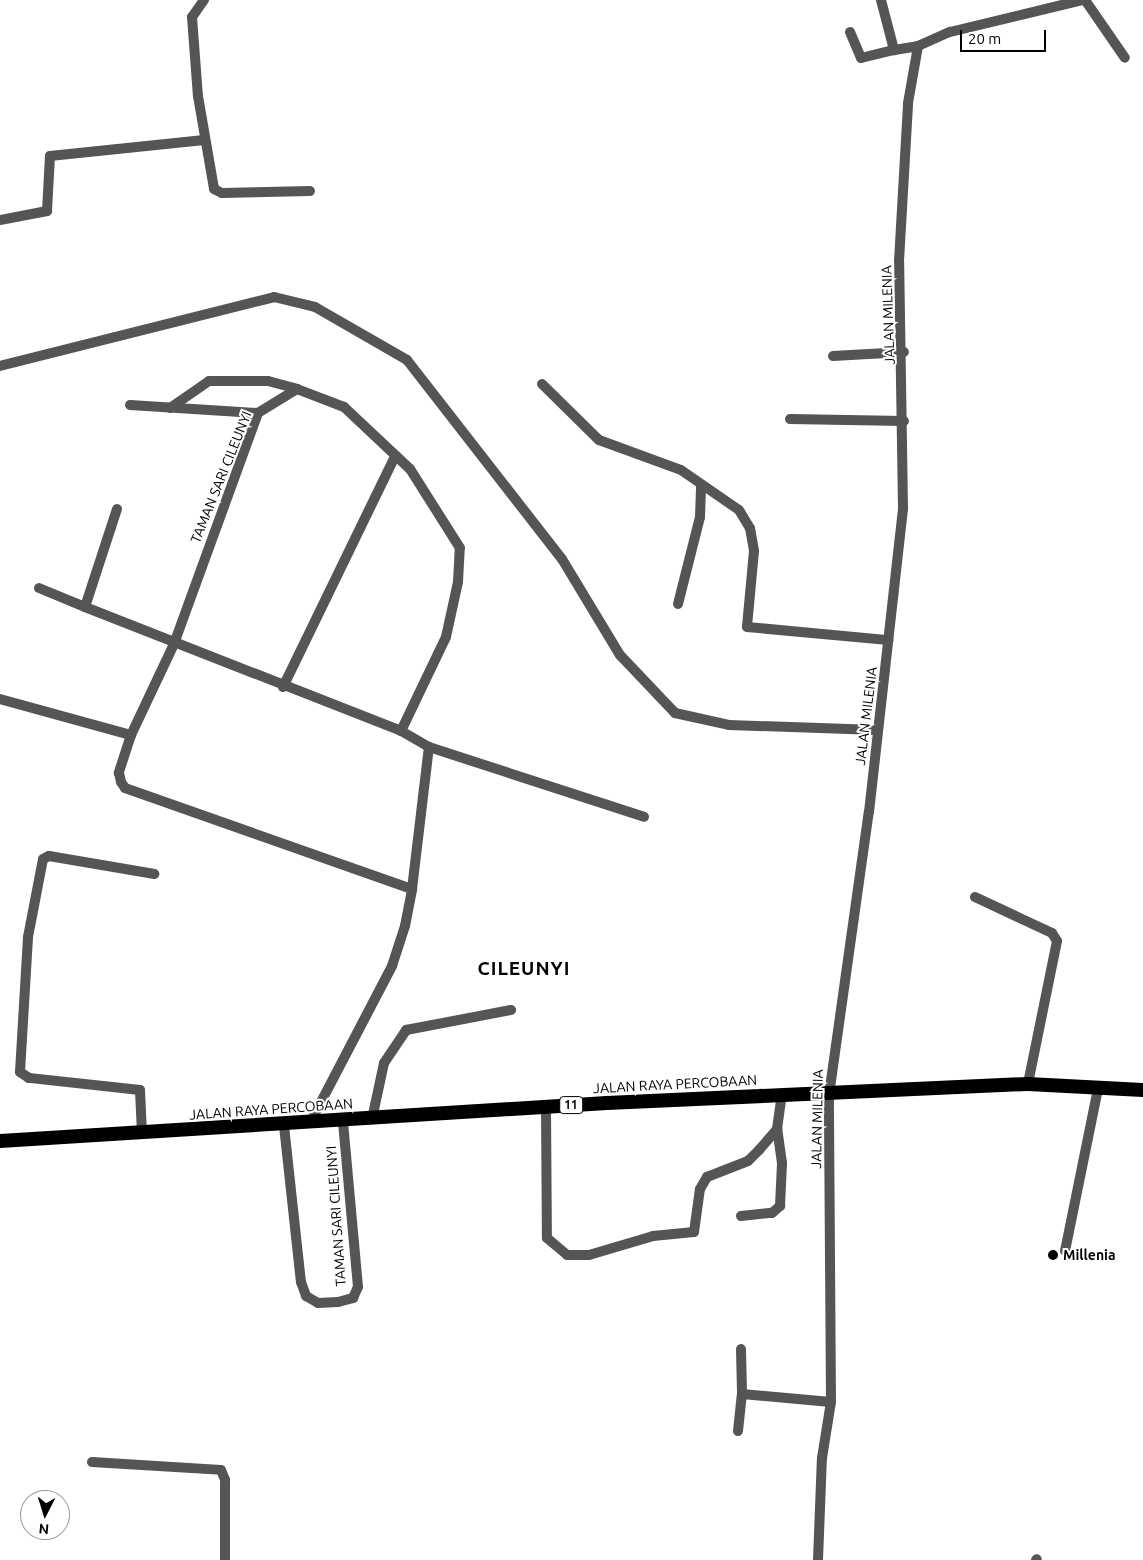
<!DOCTYPE html>
<html>
<head>
<meta charset="utf-8">
<style>
	body { margin:0 }
	#map { position:relative; width:1143px; height:1560px; overflow:hidden; background:#fff; font-family:Ubuntu,sans-serif }
	div>[style] { position:absolute }
	.service>* { height:10px; margin:-5px; padding:0 5px; transform-origin:5px; border-radius:5px; background:#555 }
	.minor>* { height:10px; margin:-5px; padding:0 5px; transform-origin:5px; border-radius:5px; background:#555 }
	.trunk>* { height:14px; margin:-7px; padding:0 7px; transform-origin:7px; border-radius:7px; background:#000 }
	.dots>* { width:14px; height:14px; translate:-50% -50%; box-sizing:border-box; border:2px solid #fff; border-radius:50% }
	span { translate:-50% -50%; white-space:nowrap; text-align:center; line-height:1.15; -webkit-text-stroke:4px #fff; paint-order:stroke }
	.shield-label span { padding:1px 4px; background:#fff; border:1px solid; border-radius:4px; -webkit-text-stroke-width:0 }
	.shield-label { font-size:12px; color:#000; font-weight:700 }
	.street-label { font-size:14px; color:#000 }
	.poi-label { font-size:14px; color:#000; font-weight:700 }
	.left { translate:0 -50%; text-align:left }
	.district-label { font-size:19px; color:#000; font-weight:700; letter-spacing:1px }
	.north { position:absolute; left:20px; top:1490px; width:50px; height:50px; box-sizing:border-box; background:#fff; border:1px solid #999; border-radius:50%; rotate:185deg; font-size:14px; font-weight:700; line-height:20px; text-align:center; color:#000 }
	.north::after { content:''; display:block; margin:auto; width:18px; height:22px; background:#000; clip-path:polygon(50% 0,100% 100%,50% 72%,0 100%) }
	.scale { position:absolute; left:960px; top:30px; width:86px; height:22px; box-sizing:border-box; border:2px solid #000; border-top:0; padding-left:6px; font-size:15px; line-height:18px; white-space:nowrap; color:#000; -webkit-text-stroke:4px #fff; paint-order:stroke }
</style>
</head>
<body>
<div id="map">
	<div class="service">
		<i style="left:850px;top:32px;width:28px;rotate:67deg"></i>
		<i style="left:861px;top:58px;width:34px;rotate:-14deg"></i>
		<i style="left:833px;top:356px;width:71px;rotate:-3.2deg"></i>
		<i style="left:790px;top:419px;width:114px;rotate:1deg"></i>
		<i style="left:372px;top:1119px;width:57px;rotate:-77.9deg"></i>
		<i style="left:384px;top:1063px;width:40px;rotate:-56deg"></i>
		<i style="left:406px;top:1030px;width:107px;rotate:-10.8deg"></i>
		<i style="left:142px;top:1133px;width:43px;rotate:-92.7deg"></i>
		<i style="left:140px;top:1090px;width:112px;rotate:-173.8deg"></i>
		<i style="left:29px;top:1078px;width:11px;rotate:-146deg"></i>
		<i style="left:20px;top:1072px;width:135px;rotate:-86.6deg"></i>
		<i style="left:28px;top:937px;width:79px;rotate:-79.1deg"></i>
		<i style="left:43px;top:859px;width:7px;rotate:-27deg"></i>
		<i style="left:49px;top:856px;width:107px;rotate:9.7deg"></i>
		<i style="left:741px;top:1216px;width:31px;rotate:-6deg"></i>
		<i style="left:772px;top:1213px;width:11px;rotate:-41deg"></i>
		<i style="left:780px;top:1206px;width:43px;rotate:-87.3deg"></i>
		<i style="left:782px;top:1163px;width:34px;rotate:-98deg"></i>
		<i style="left:741px;top:1349px;width:45px;rotate:88.7deg"></i>
		<i style="left:742px;top:1394px;width:89px;rotate:5.1deg"></i>
		<i style="left:738px;top:1431px;width:37px;rotate:-84deg"></i>
		<i style="left:1036px;top:1560px;width:1px;rotate:-45deg"></i>
	</div>
	<div class="minor">
		<i style="left:204px;top:0;width:21px;rotate:125deg"></i>
		<i style="left:192px;top:17px;width:79px;rotate:85.7deg"></i>
		<i style="left:198px;top:96px;width:94px;rotate:80.2deg"></i>
		<i style="left:214px;top:189px;width:9px;rotate:27deg"></i>
		<i style="left:222px;top:193px;width:88px;rotate:-1.3deg"></i>
		<i style="left:881px;top:0;width:52px;rotate:75.4deg"></i>
		<i style="left:894px;top:50px;width:24px;rotate:-9deg"></i>
		<i style="left:1085px;top:0;width:70px;rotate:55.4deg"></i>
		<i style="left:0;top:220px;width:48px;rotate:-10.8deg"></i>
		<i style="left:47px;top:211px;width:55px;rotate:-86.9deg"></i>
		<i style="left:50px;top:156px;width:155px;rotate:-5.9deg"></i>
		<i style="left:0;top:366px;width:283px;rotate:-14.1deg"></i>
		<i style="left:274px;top:297px;width:42px;rotate:13.7deg"></i>
		<i style="left:315px;top:307px;width:106px;rotate:29.9deg"></i>
		<i style="left:407px;top:360px;width:252px;rotate:52.1deg"></i>
		<i style="left:562px;top:559px;width:112px;rotate:58.9deg"></i>
		<i style="left:620px;top:655px;width:80px;rotate:46.5deg"></i>
		<i style="left:675px;top:713px;width:55px;rotate:12.5deg"></i>
		<i style="left:729px;top:725px;width:148px;rotate:1.9deg"></i>
		<i style="left:542px;top:384px;width:80px;rotate:44.5deg"></i>
		<i style="left:599px;top:440px;width:87px;rotate:20.1deg"></i>
		<i style="left:681px;top:470px;width:70px;rotate:34.6deg"></i>
		<i style="left:739px;top:510px;width:21px;rotate:59deg"></i>
		<i style="left:750px;top:528px;width:23px;rotate:80deg"></i>
		<i style="left:754px;top:551px;width:76px;rotate:95.3deg"></i>
		<i style="left:747px;top:627px;width:142px;rotate:5.3deg"></i>
		<i style="left:130px;top:405px;width:128px;rotate:3.6deg"></i>
		<i style="left:170px;top:408px;width:47px;rotate:-34.7deg"></i>
		<i style="left:209px;top:381px;width:59px"></i>
		<i style="left:268px;top:381px;width:30px;rotate:15deg"></i>
		<i style="left:117px;top:509px;width:103px;rotate:108.1deg"></i>
		<i style="left:85px;top:607px;width:339px;rotate:21.4deg"></i>
		<i style="left:39px;top:588px;width:50px;rotate:22.4deg"></i>
		<i style="left:678px;top:604px;width:90px;rotate:-75.8deg"></i>
		<i style="left:700px;top:517px;width:32px;rotate:-88deg"></i>
		<i style="left:283px;top:687px;width:257px;rotate:-64.1deg"></i>
		<i style="left:0;top:699px;width:136px;rotate:15.4deg"></i>
		<i style="left:429px;top:747px;width:226px;rotate:18deg"></i>
		<i style="left:975px;top:897px;width:85px;rotate:25.1deg"></i>
		<i style="left:1052px;top:933px;width:9px;rotate:58deg"></i>
		<i style="left:1057px;top:941px;width:146px;rotate:101.5deg"></i>
		<i style="left:546px;top:1108px;width:130px;rotate:89.6deg"></i>
		<i style="left:547px;top:1238px;width:26px;rotate:40deg"></i>
		<i style="left:567px;top:1255px;width:22px"></i>
		<i style="left:589px;top:1255px;width:67px;rotate:-16.5deg"></i>
		<i style="left:653px;top:1236px;width:41px;rotate:-5.6deg"></i>
		<i style="left:694px;top:1232px;width:43px;rotate:-82.1deg"></i>
		<i style="left:700px;top:1189px;width:14px;rotate:-60deg"></i>
		<i style="left:707px;top:1177px;width:44px;rotate:-21.3deg"></i>
		<i style="left:748px;top:1161px;width:16px;rotate:-45deg"></i>
		<i style="left:759px;top:1150px;width:28px;rotate:-49deg"></i>
		<i style="left:777px;top:1129px;width:34px;rotate:-82deg"></i>
		<i style="left:310px;top:1123px;width:177px;rotate:-62.4deg"></i>
		<i style="left:392px;top:966px;width:42px;rotate:-72deg"></i>
		<i style="left:405px;top:926px;width:38px;rotate:-79deg"></i>
		<i style="left:412px;top:889px;width:143px;rotate:-83.2deg"></i>
		<i style="left:429px;top:747px;width:32px;rotate:-150deg"></i>
		<i style="left:401px;top:731px;width:104px;rotate:-64.4deg"></i>
		<i style="left:446px;top:637px;width:56px;rotate:-77.7deg"></i>
		<i style="left:458px;top:582px;width:34px;rotate:-87deg"></i>
		<i style="left:460px;top:548px;width:93px;rotate:-122.3deg"></i>
		<i style="left:410px;top:469px;width:91px;rotate:-136.8deg"></i>
		<i style="left:344px;top:407px;width:50px;rotate:-159deg"></i>
		<i style="left:297px;top:389px;width:46px;rotate:148.4deg"></i>
		<i style="left:258px;top:413px;width:246px;rotate:110deg"></i>
		<i style="left:174px;top:644px;width:101px;rotate:115.3deg"></i>
		<i style="left:131px;top:735px;width:40px;rotate:108deg"></i>
		<i style="left:119px;top:773px;width:9px;rotate:77deg"></i>
		<i style="left:121px;top:782px;width:7px;rotate:56deg"></i>
		<i style="left:125px;top:788px;width:304px;rotate:19.4deg"></i>
		<i style="left:284px;top:1126px;width:157px;rotate:83.8deg"></i>
		<i style="left:301px;top:1282px;width:15px;rotate:70deg"></i>
		<i style="left:306px;top:1296px;width:14px;rotate:30deg"></i>
		<i style="left:318px;top:1303px;width:20px;rotate:-3deg"></i>
		<i style="left:338px;top:1302px;width:16px;rotate:-15deg"></i>
		<i style="left:353px;top:1298px;width:12px;rotate:-66deg"></i>
		<i style="left:358px;top:1287px;width:167px;rotate:-95.2deg"></i>
		<i style="left:1065px;top:1251px;width:165px;rotate:-78.5deg"></i>
		<i style="left:92px;top:1462px;width:129px;rotate:3.5deg"></i>
		<i style="left:221px;top:1470px;width:11px;rotate:68deg"></i>
		<i style="left:225px;top:1480px;width:80px;rotate:90deg"></i>
		<i style="left:818px;top:1560px;width:102px;rotate:-87.8deg"></i>
		<i style="left:822px;top:1458px;width:57px;rotate:-80.9deg"></i>
		<i style="left:831px;top:1402px;width:307px;rotate:-90.4deg"></i>
		<i style="left:829px;top:1095px;width:286px;rotate:-82deg"></i>
		<i style="left:869px;top:812px;width:306px;rotate:-83.6deg"></i>
		<i style="left:903px;top:508px;width:247px;rotate:-90.9deg"></i>
		<i style="left:899px;top:261px;width:158px;rotate:-86.7deg"></i>
		<i style="left:908px;top:103px;width:58px;rotate:-80deg"></i>
		<i style="left:918px;top:46px;width:35px;rotate:-24deg"></i>
		<i style="left:950px;top:32px;width:136px;rotate:-13.6deg"></i>
	</div>
	<div class="trunk">
		<i style="left:0;top:1141px;width:608px;rotate:-3.58deg"></i>
		<i style="left:607px;top:1103px;width:421px;rotate:-2.6deg"></i>
		<i style="left:1028px;top:1084px;width:115px;rotate:3deg"></i>
	</div>
	<div class="dots">
		<i style="left:1053px;top:1255px;background:#000"></i>
	</div>
	<div class="shield-label">
		<span style="left:571px;top:1105px">11</span>
	</div>
	<div class="street-label">
		<span style="left:888px;top:315px;rotate:-92deg">JALAN MILENIA</span>
		<span style="left:221px;top:477px;rotate:-68deg">TAMAN SARI CILEUNYI</span>
		<span style="left:866px;top:716px;rotate:-83deg">JALAN MILENIA</span>
		<span style="left:675px;top:1084px;rotate:-3deg">JALAN RAYA PERCOBAAN</span>
		<span style="left:271px;top:1109px;rotate:-4deg">JALAN RAYA PERCOBAAN</span>
		<span style="left:817px;top:1119px;rotate:-89deg">JALAN MILENIA</span>
		<span style="left:336px;top:1216px;rotate:-94deg">TAMAN SARI CILEUNYI</span>
	</div>
	<div class="poi-label">
		<span class="left" style="left:1063px;top:1255px">Millenia</span>
	</div>
	<div class="district-label">
		<span style="left:524px;top:969px">CILEUNYI</span>
	</div>
	<div class="north">N</div>
	<div class="scale">20 m</div>
</div>
</body>
</html>
